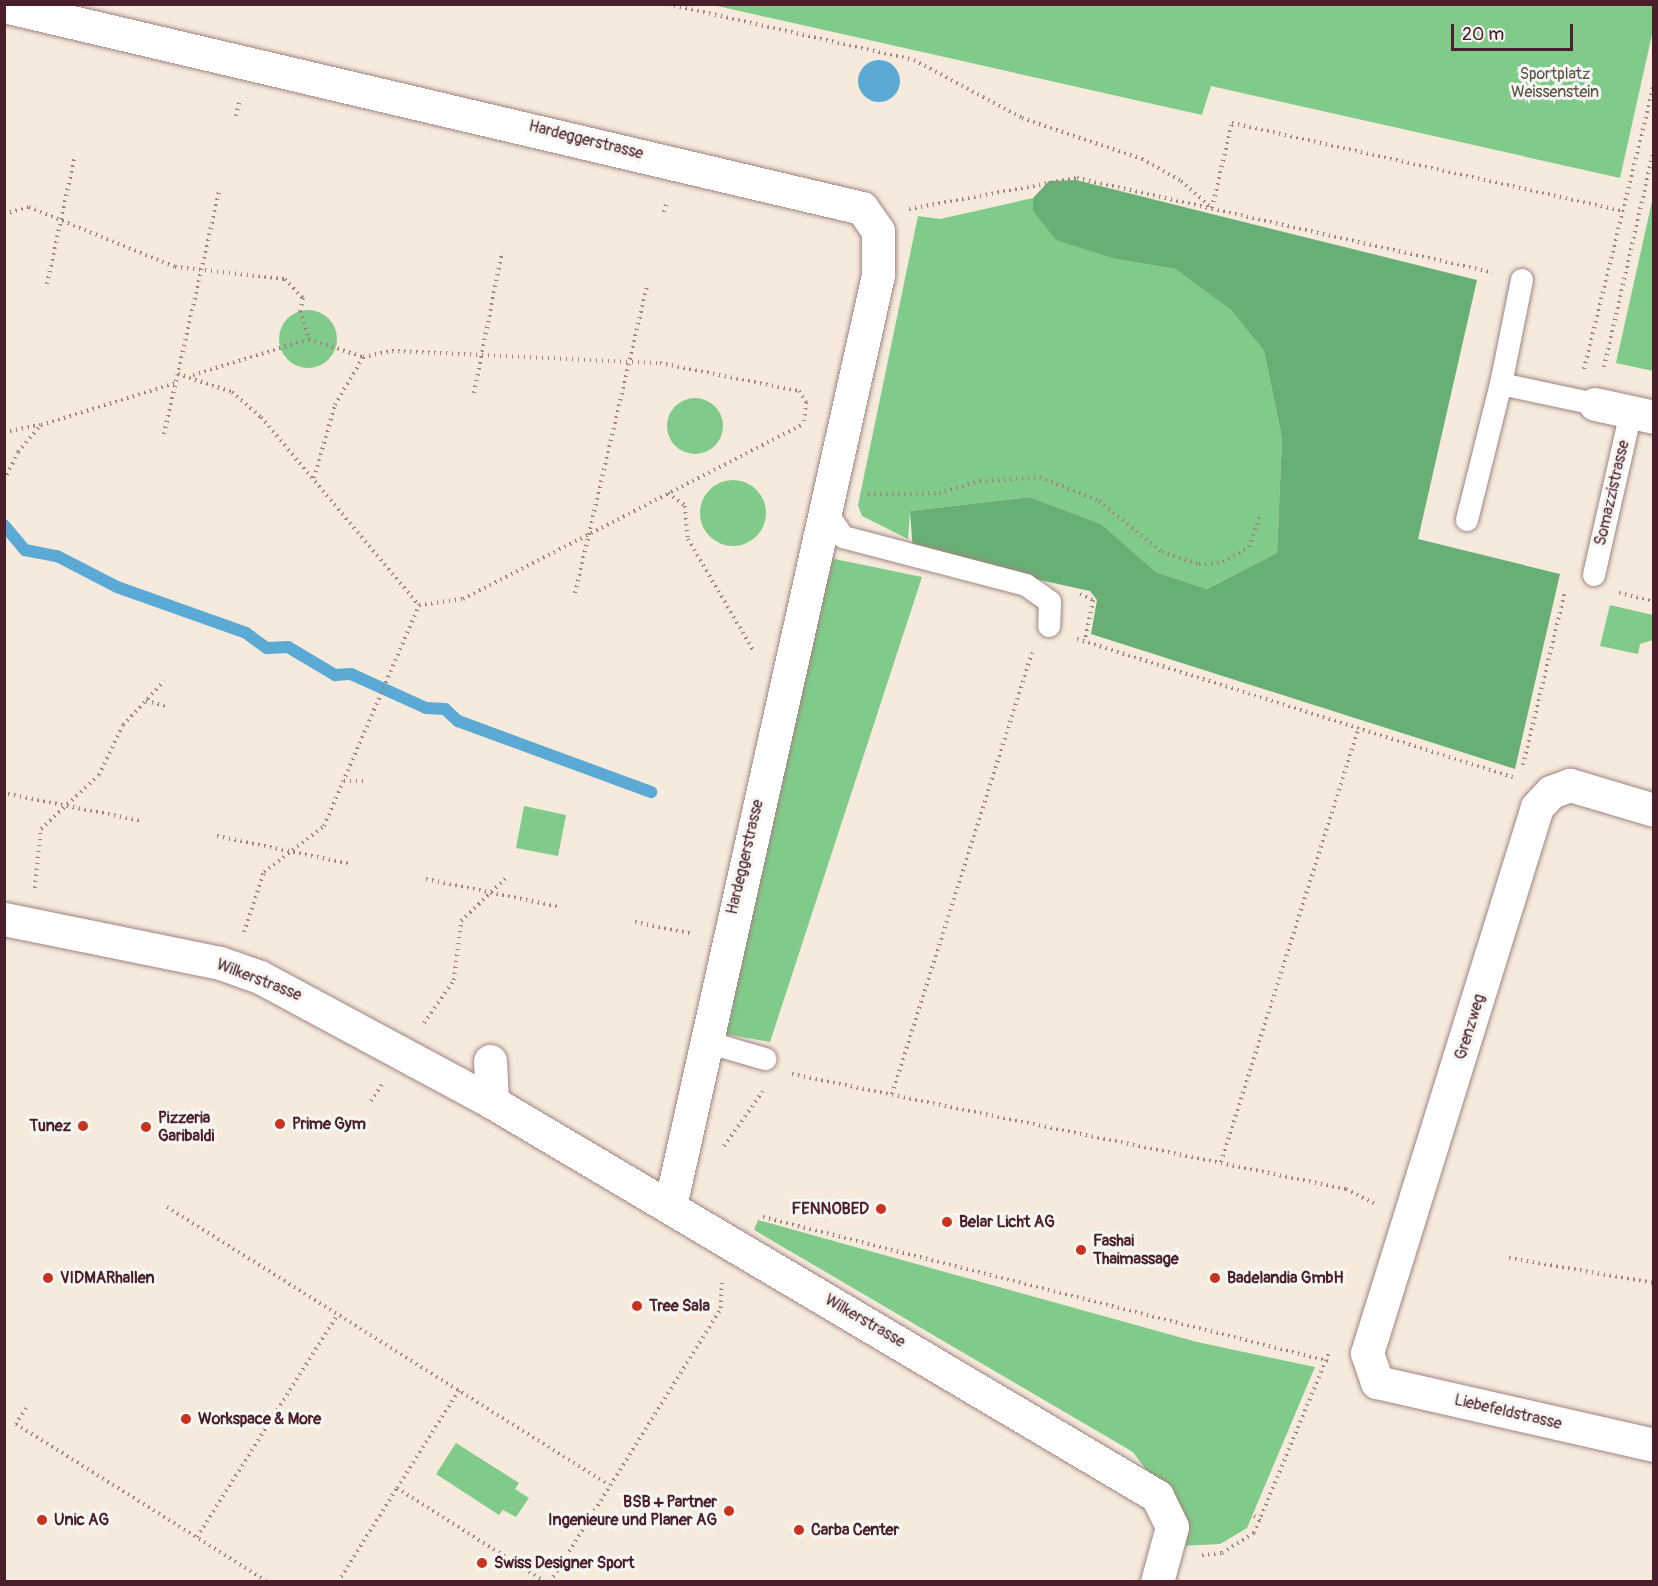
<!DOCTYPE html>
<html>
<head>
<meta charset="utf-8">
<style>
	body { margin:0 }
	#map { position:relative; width:1658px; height:1586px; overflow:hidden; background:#f5eadb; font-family:Pangolin,sans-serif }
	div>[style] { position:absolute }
	.green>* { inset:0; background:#80cb89 }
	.round { border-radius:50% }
	.forest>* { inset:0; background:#68af75 }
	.water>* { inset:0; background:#5baad5 }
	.stream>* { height:12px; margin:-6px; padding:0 6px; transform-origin:6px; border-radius:6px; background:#5baad5 }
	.path>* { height:4px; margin-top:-2px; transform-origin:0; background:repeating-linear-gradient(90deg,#a08483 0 1.5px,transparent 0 6px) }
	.roads { filter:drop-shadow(0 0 2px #a08483) drop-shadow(0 0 2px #a08483) }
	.lane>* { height:22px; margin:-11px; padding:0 11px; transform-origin:11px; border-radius:11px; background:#fff }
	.street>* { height:33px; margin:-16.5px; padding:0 16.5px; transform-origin:16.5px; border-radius:16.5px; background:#fff }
	.dots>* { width:16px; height:16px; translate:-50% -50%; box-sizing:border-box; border:3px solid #f6f6f2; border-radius:50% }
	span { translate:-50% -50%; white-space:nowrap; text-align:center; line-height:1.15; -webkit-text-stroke:6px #f6f6f2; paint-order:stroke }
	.park-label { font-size:16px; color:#5a5347 }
	.street-label { font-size:16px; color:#4a1f2b }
	.poi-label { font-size:16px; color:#4a1f2b; font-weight:700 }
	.left { translate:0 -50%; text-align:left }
	.right { translate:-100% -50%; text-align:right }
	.frame { position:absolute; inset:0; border:6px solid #4a1f2b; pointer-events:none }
	.scale { position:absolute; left:1451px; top:24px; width:122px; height:27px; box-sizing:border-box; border:3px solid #4a1f2b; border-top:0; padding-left:8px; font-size:18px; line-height:21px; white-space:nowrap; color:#4a1f2b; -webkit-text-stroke:4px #f6f6f2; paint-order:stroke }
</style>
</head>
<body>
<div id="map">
	<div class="green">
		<i style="clip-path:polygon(1653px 4px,1653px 30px,1620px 178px,1211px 86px,1202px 115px,713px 5px)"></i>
		<i style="clip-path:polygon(1653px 197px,1653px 371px,1616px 363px)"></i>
		<i style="clip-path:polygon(1033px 198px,1033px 211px,1116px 259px,1175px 269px,1231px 310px,1264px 351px,1282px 438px,1277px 553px,1207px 589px,1156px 572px,1101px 524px,1030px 497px,910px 511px,908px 539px,862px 516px,858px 505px,918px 216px,940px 219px)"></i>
		<i class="round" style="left:279px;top:310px;width:58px;height:58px"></i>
		<i class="round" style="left:667px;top:398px;width:56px;height:56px"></i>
		<i class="round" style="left:700px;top:480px;width:66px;height:66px"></i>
		<i style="clip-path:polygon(825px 557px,922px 577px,770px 1042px,720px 1033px)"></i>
		<i style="clip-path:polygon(1610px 605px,1653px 615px,1653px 640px,1640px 644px,1638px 654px,1600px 646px)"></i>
		<i style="clip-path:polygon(524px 806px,566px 815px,558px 856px,516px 848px)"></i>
		<i style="clip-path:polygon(758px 1220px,1197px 1342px,1315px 1367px,1247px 1528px,1220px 1544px,1179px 1546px,1176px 1510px,1133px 1452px,754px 1230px)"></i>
		<i style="clip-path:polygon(456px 1443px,519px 1483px,515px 1489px,529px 1498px,516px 1517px,503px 1510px,499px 1515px,436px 1474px)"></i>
	</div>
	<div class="forest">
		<i style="clip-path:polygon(1076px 180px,1477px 280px,1418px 539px,1560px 574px,1515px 769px,1091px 634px,1097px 600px,1090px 591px,913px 552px,910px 511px,1030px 497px,1101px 524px,1156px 572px,1207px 589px,1277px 553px,1282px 438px,1264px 351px,1231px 310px,1175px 269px,1116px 259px,1056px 240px,1033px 211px,1033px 198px,1049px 181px)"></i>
	</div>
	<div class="water">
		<i class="round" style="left:858px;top:60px;width:42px;height:42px"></i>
	</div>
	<div class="stream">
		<i style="left:4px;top:525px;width:33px;rotate:50deg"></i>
		<i style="left:25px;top:550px;width:33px;rotate:11deg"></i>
		<i style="left:57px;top:556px;width:68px;rotate:27.3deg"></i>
		<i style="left:117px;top:587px;width:137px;rotate:19.6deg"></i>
		<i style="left:246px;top:633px;width:26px;rotate:36deg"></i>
		<i style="left:267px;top:648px;width:21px;rotate:-3deg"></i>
		<i style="left:288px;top:647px;width:55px;rotate:30.8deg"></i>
		<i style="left:335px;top:675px;width:16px;rotate:-4deg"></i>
		<i style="left:351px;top:674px;width:82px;rotate:24.4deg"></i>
		<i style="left:426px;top:708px;width:19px;rotate:3deg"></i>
		<i style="left:445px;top:709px;width:18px;rotate:43deg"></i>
		<i style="left:458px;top:721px;width:206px;rotate:20.2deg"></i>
	</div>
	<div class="path">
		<i style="left:668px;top:4px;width:252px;rotate:12.8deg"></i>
		<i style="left:914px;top:60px;width:123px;rotate:28.2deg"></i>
		<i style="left:1022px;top:118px;width:127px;rotate:18.9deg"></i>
		<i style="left:1142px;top:159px;width:45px;rotate:29.4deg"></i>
		<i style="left:1181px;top:181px;width:41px;rotate:41.1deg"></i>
		<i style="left:1212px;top:208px;width:87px;rotate:-76.8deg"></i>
		<i style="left:1232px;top:123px;width:401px;rotate:12.7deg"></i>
		<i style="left:236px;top:116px;width:17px;rotate:-77deg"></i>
		<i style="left:909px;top:209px;width:171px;rotate:-10.5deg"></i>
		<i style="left:1077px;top:178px;width:426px;rotate:12.8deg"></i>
		<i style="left:664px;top:212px;width:11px;rotate:-75deg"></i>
		<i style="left:4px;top:214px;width:26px;rotate:-16deg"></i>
		<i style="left:29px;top:207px;width:158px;rotate:22.3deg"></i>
		<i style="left:175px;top:267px;width:111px;rotate:6.2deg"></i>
		<i style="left:285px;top:279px;width:26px;rotate:47deg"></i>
		<i style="left:303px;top:298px;width:13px;rotate:103deg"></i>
		<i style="left:300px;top:311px;width:29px;rotate:72deg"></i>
		<i style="left:47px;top:284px;width:131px;rotate:-77.7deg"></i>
		<i style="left:1604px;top:367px;width:225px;rotate:-77.1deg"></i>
		<i style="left:1584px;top:369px;width:293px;rotate:-76.2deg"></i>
		<i style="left:178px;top:374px;width:57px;rotate:18.4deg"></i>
		<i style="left:232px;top:392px;width:38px;rotate:41deg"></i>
		<i style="left:261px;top:417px;width:246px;rotate:50deg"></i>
		<i style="left:193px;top:375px;width:121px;rotate:-17.2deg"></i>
		<i style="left:309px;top:339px;width:57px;rotate:18.4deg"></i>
		<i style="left:363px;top:357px;width:30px;rotate:-12deg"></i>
		<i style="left:392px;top:351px;width:268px;rotate:2.6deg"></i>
		<i style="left:660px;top:363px;width:142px;rotate:11.4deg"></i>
		<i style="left:799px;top:391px;width:13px;rotate:58deg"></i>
		<i style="left:806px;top:402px;width:19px;rotate:96deg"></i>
		<i style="left:474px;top:393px;width:144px;rotate:-78.8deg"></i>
		<i style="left:4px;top:432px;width:37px;rotate:-11deg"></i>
		<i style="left:164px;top:434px;width:252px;rotate:-77.2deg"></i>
		<i style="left:314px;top:478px;width:76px;rotate:-74deg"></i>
		<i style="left:335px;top:405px;width:56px;rotate:-59.7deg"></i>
		<i style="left:4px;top:480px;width:31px;rotate:-63deg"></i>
		<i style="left:18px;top:452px;width:35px;rotate:-50deg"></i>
		<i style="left:41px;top:425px;width:141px;rotate:-17.3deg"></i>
		<i style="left:668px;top:493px;width:21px;rotate:37deg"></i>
		<i style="left:685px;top:506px;width:33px;rotate:85deg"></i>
		<i style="left:688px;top:539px;width:131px;rotate:59.7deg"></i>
		<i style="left:868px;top:494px;width:71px;rotate:-0.8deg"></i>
		<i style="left:939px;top:493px;width:43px;rotate:-16.3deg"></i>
		<i style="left:980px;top:481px;width:60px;rotate:-3.8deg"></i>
		<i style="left:1040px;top:477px;width:64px;rotate:22.1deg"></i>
		<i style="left:1099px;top:501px;width:81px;rotate:39deg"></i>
		<i style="left:1162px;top:552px;width:39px;rotate:18deg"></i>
		<i style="left:1199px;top:564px;width:24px;rotate:-5deg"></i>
		<i style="left:1223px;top:562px;width:30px;rotate:-30deg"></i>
		<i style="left:1249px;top:547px;width:34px;rotate:-71deg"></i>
		<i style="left:575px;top:593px;width:316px;rotate:-76.8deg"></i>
		<i style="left:1619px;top:593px;width:36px;rotate:13deg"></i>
		<i style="left:1080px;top:594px;width:14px;rotate:25deg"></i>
		<i style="left:1093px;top:600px;width:42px;rotate:101deg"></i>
		<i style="left:419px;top:605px;width:44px;rotate:-7.8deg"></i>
		<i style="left:463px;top:599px;width:383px;rotate:-27.2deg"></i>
		<i style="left:1077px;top:639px;width:457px;rotate:17.6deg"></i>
		<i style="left:146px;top:701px;width:21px;rotate:14deg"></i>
		<i style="left:1523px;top:765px;width:178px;rotate:-76.4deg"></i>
		<i style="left:344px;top:781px;width:24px"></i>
		<i style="left:8px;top:794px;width:137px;rotate:11.4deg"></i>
		<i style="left:217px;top:836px;width:137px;rotate:11.8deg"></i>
		<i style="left:426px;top:879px;width:137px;rotate:11.8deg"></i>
		<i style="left:35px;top:888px;width:59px;rotate:-84.2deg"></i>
		<i style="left:41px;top:829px;width:79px;rotate:-43deg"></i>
		<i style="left:99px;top:775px;width:55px;rotate:-64.4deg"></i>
		<i style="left:123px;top:725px;width:60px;rotate:-47deg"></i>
		<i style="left:635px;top:922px;width:59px;rotate:11.7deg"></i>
		<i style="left:244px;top:932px;width:63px;rotate:-71.6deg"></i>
		<i style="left:264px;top:872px;width:76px;rotate:-37.5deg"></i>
		<i style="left:324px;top:826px;width:241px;rotate:-66.7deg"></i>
		<i style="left:424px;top:1023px;width:52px;rotate:-55.1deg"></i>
		<i style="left:454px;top:980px;width:59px;rotate:-83.2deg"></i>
		<i style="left:461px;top:921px;width:62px;rotate:-43.7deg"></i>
		<i style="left:792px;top:1074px;width:566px;rotate:11.73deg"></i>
		<i style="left:1346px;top:1189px;width:33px;rotate:27deg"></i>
		<i style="left:892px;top:1094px;width:463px;rotate:-72.4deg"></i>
		<i style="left:371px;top:1101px;width:20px;rotate:-57deg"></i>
		<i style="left:724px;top:1146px;width:67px;rotate:-54.7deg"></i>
		<i style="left:1221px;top:1162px;width:456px;rotate:-72.4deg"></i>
		<i style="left:167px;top:1207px;width:522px;rotate:32.17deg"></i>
		<i style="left:763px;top:1217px;width:583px;rotate:14.3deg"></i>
		<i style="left:1509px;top:1258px;width:147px;rotate:9.8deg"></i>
		<i style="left:26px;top:1408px;width:19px;rotate:122deg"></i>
		<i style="left:16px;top:1424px;width:297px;rotate:32.1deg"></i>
		<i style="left:397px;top:1488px;width:116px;rotate:-57.7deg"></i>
		<i style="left:1254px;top:1516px;width:9px;rotate:36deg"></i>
		<i style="left:197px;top:1537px;width:264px;rotate:-57.7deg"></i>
		<i style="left:1202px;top:1555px;width:20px;rotate:-6deg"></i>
		<i style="left:1222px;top:1553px;width:38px;rotate:-32deg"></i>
		<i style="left:1254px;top:1533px;width:195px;rotate:-67.4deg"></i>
		<i style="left:338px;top:1582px;width:111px;rotate:-57.9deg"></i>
		<i style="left:397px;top:1488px;width:175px;rotate:32.4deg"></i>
		<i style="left:550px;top:1582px;width:323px;rotate:-58deg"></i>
		<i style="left:721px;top:1308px;width:25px;rotate:-88deg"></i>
	</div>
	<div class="roads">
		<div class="lane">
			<i style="left:1522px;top:280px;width:106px;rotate:101.4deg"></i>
			<i style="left:1501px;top:384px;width:96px;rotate:12deg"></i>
			<i style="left:825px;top:510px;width:32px;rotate:56deg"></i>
			<i style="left:843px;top:537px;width:189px;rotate:14.7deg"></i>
			<i style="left:1026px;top:585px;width:29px;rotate:35deg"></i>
			<i style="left:1050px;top:602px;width:24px;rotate:92deg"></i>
			<i style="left:1467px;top:520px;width:140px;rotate:-76deg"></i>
			<i style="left:1594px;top:575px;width:167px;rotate:-77.2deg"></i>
			<i style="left:703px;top:1041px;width:65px;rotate:16.2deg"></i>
		</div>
		<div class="street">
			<i style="left:4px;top:6px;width:881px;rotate:13.25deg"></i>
			<i style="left:862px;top:208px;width:28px;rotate:55deg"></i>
			<i style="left:878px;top:231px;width:44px;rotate:90deg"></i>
			<i style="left:878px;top:275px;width:954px;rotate:102.59deg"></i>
			<i style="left:1595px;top:404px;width:60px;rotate:12.4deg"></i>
			<i style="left:1654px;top:810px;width:88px;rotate:-163.4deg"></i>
			<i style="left:1570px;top:785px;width:20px;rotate:160deg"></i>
			<i style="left:1551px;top:792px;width:21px;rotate:133deg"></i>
			<i style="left:1537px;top:807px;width:572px;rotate:107.29deg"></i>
			<i style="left:1367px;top:1353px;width:31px;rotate:71deg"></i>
			<i style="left:1377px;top:1382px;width:284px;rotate:12.8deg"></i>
			<i style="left:4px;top:919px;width:220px;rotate:11.5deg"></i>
			<i style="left:220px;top:963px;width:42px;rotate:19.3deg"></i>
			<i style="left:260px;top:977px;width:264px;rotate:28.3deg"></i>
			<i style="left:492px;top:1102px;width:773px;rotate:30.65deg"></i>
			<i style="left:1157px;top:1496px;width:34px;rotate:64deg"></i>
			<i style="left:1172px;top:1527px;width:57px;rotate:105.3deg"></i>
			<i style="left:490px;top:1061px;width:41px;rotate:87.2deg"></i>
		</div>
	</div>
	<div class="dots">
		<i style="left:280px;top:1124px;background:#c8321e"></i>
		<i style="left:83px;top:1126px;background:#c8321e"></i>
		<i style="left:146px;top:1127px;background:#c8321e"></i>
		<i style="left:881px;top:1209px;background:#c8321e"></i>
		<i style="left:947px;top:1222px;background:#c8321e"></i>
		<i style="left:1081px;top:1250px;background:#c8321e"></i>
		<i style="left:48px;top:1278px;background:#c8321e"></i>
		<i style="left:1215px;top:1278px;background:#c8321e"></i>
		<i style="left:637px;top:1306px;background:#c8321e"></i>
		<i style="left:186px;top:1419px;background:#c8321e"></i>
		<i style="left:729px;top:1511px;background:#c8321e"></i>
		<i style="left:42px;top:1520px;background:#c8321e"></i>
		<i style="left:799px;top:1530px;background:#c8321e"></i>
		<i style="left:482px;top:1563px;background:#c8321e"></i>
	</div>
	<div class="park-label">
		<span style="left:1555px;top:83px">Sportplatz<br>Weissenstein</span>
	</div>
	<div class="street-label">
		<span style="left:586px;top:140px;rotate:14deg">Hardeggerstrasse</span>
		<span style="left:1612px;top:493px;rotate:-77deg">Somazzistrasse</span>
		<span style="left:745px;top:857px;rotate:-77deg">Hardeggerstrasse</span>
		<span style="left:259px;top:980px;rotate:21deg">Wilkerstrasse</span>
		<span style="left:1470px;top:1027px;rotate:-73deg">Grenzweg</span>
		<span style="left:865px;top:1321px;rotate:30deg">Wilkerstrasse</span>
		<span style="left:1508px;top:1412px;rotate:13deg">Liebefeldstrasse</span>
	</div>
	<div class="poi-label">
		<span class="left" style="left:158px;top:1127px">Pizzeria<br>Garibaldi</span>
		<span class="left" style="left:292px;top:1124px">Prime Gym</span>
		<span class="right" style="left:71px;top:1126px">Tunez</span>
		<span class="right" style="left:869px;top:1209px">FENNOBED</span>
		<span class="left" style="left:959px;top:1222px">Belar Licht AG</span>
		<span class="left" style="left:1093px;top:1250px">Fashai<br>Thaimassage</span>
		<span class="left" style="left:60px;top:1278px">VIDMARhallen</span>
		<span class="left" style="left:1227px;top:1278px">Badelandia GmbH</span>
		<span class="left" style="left:649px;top:1306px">Tree Sala</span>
		<span class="left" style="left:198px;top:1419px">Workspace &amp; More</span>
		<span class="right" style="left:717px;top:1511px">BSB + Partner<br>Ingenieure und Planer AG</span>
		<span class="left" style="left:54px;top:1520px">Unic AG</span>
		<span class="left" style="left:811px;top:1530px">Carba Center</span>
		<span class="left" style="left:494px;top:1563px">Swiss Designer Sport</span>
	</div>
	<div class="frame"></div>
	<div class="scale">20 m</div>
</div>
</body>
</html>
